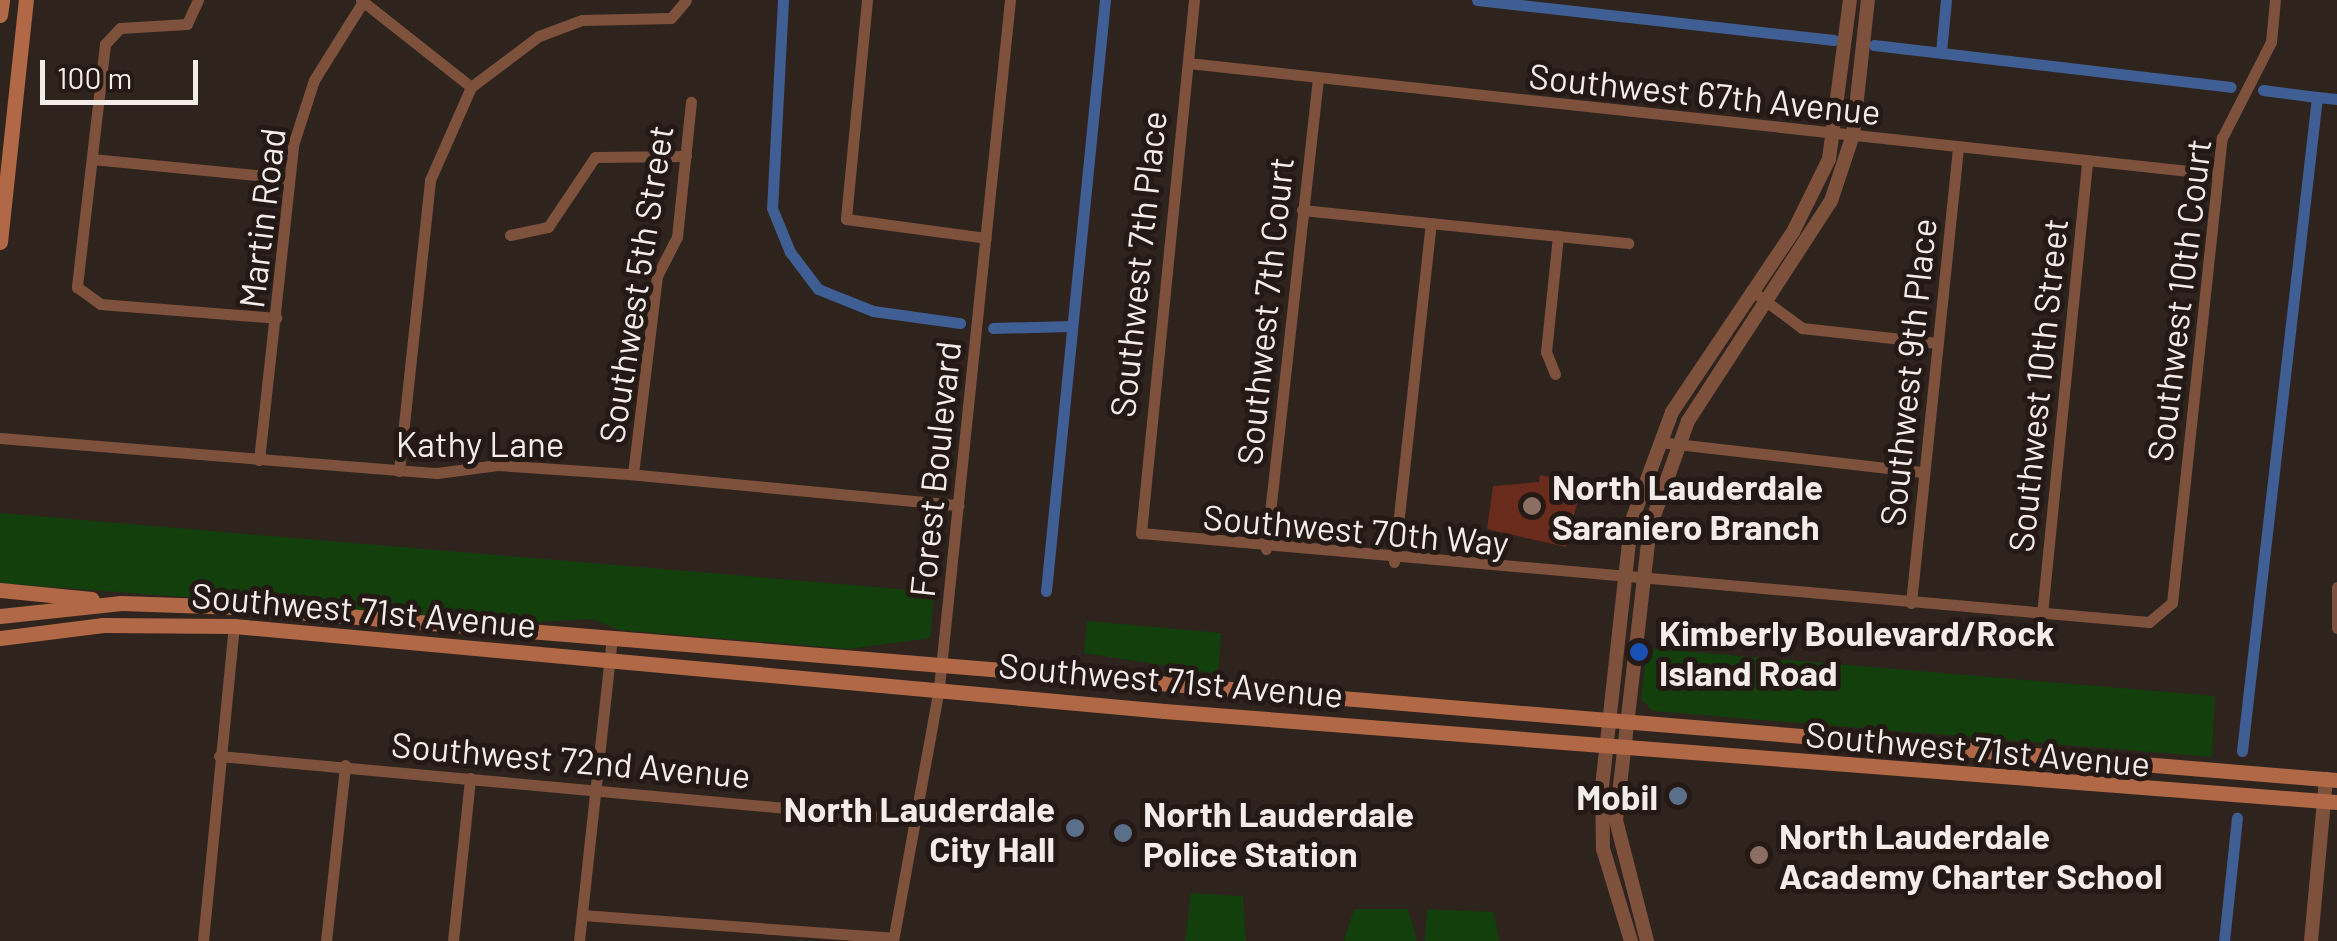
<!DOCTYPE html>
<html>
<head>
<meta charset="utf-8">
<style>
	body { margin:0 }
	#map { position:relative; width:2337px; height:941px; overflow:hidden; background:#2f231e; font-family:Barlow,sans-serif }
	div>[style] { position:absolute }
	.green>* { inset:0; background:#123f0c }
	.canal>* { height:11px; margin:-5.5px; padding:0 5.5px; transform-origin:5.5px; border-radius:5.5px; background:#3f5e93 }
	.building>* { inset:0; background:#692b1b }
	.minor>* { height:11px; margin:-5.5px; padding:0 5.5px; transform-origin:5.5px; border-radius:5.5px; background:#7e513c }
	.tertiary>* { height:14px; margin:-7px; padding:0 7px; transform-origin:7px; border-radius:7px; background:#7e513c }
	.secondary>* { height:15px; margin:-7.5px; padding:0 7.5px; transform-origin:7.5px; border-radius:7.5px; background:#b06846 }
	.dots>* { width:28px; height:28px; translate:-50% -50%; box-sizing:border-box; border:5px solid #251915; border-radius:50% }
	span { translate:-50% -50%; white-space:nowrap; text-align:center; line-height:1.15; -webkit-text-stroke:10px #251915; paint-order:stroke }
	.street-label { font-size:35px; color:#f4ece8 }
	.poi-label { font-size:35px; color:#f4ece8; font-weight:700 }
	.left { translate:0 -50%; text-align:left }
	.right { translate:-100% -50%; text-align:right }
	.scale { position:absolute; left:40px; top:60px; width:158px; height:45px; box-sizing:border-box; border:5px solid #f4ece8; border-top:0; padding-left:12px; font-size:30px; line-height:35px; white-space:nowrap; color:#f4ece8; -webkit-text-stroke:8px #251915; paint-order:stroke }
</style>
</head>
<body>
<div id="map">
	<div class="green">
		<i style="clip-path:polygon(0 513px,934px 592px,930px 638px,849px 649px,619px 630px,592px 619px,523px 623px,0 583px)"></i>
		<i style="clip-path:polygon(1087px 621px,1221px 633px,1218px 674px,1084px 653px)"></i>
		<i style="clip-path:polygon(1647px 648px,2215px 696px,2212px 757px,1653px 711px,1641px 699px)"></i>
		<i style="clip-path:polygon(1191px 893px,1243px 896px,1246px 941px,1185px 941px)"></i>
		<i style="clip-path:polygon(1354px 909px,1408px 909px,1417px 941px,1344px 941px)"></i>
		<i style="clip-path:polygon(1427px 909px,1494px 912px,1499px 941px,1425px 941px)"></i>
	</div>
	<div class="canal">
		<i style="left:783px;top:0;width:208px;rotate:93deg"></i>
		<i style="left:772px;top:208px;width:48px;rotate:67.8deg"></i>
		<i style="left:790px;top:252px;width:46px;rotate:52.9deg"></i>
		<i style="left:818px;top:289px;width:59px;rotate:21.8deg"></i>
		<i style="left:873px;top:311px;width:88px;rotate:7.9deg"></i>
		<i style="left:1477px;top:0;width:359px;rotate:6.4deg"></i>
		<i style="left:1874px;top:45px;width:359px;rotate:6.7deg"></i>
		<i style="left:1941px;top:52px;width:52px;rotate:-84.5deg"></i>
		<i style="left:2263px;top:90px;width:54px;rotate:7.4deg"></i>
		<i style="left:993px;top:328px;width:78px;rotate:-1.5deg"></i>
		<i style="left:1046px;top:591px;width:594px;rotate:-84.3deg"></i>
		<i style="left:2242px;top:751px;width:658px;rotate:-83.46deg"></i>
		<i style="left:2317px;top:97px;width:20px;rotate:6deg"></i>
		<i style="left:2224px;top:941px;width:124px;rotate:-84deg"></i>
	</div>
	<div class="building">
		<i style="clip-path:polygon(1540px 475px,1582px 484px,1566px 547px,1487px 529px,1493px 486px,1539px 482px)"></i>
	</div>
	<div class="minor">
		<i style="left:198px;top:0;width:26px;rotate:115deg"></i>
		<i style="left:187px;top:24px;width:67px;rotate:176.6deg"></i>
		<i style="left:120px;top:28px;width:22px;rotate:133deg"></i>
		<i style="left:105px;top:44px;width:245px;rotate:96.6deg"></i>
		<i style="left:77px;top:287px;width:29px;rotate:36deg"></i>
		<i style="left:100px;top:304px;width:177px;rotate:4.5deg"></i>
		<i style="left:361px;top:0;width:140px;rotate:38.3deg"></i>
		<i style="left:867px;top:0;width:220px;rotate:95.5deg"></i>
		<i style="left:846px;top:219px;width:141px;rotate:7.7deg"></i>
		<i style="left:1194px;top:0;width:536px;rotate:95.68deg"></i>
		<i style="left:1141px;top:533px;width:1012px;rotate:5.05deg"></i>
		<i style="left:2149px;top:622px;width:30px;rotate:-40deg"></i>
		<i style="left:2172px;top:603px;width:468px;rotate:-83.9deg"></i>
		<i style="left:2222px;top:138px;width:108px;rotate:-63deg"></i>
		<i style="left:2271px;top:42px;width:42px;rotate:-84.6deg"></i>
		<i style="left:1188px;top:63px;width:1034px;rotate:6.16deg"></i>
		<i style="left:92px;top:159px;width:195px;rotate:5.6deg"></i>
		<i style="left:1302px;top:210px;width:328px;rotate:5.8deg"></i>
		<i style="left:510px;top:235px;width:39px;rotate:-12deg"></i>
		<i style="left:548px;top:227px;width:84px;rotate:-56.1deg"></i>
		<i style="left:595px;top:157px;width:91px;rotate:-0.6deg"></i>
		<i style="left:1751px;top:290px;width:64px;rotate:36.7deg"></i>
		<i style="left:1802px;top:328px;width:136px;rotate:6.3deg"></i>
		<i style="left:1555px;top:374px;width:24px;rotate:-112deg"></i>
		<i style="left:1546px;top:352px;width:117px;rotate:-84.1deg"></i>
		<i style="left:0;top:438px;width:438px;rotate:4.6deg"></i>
		<i style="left:437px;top:473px;width:61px;rotate:-7.6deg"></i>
		<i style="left:497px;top:465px;width:131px;rotate:3.9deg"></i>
		<i style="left:628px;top:474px;width:332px;rotate:5.4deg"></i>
		<i style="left:1659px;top:442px;width:266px;rotate:6.5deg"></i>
		<i style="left:259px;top:460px;width:317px;rotate:-83.8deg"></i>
		<i style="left:293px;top:145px;width:68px;rotate:-72.1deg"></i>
		<i style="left:314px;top:80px;width:94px;rotate:-58deg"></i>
		<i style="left:399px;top:471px;width:293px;rotate:-83.9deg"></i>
		<i style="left:430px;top:180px;width:102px;rotate:-66.2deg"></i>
		<i style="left:471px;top:87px;width:85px;rotate:-36.9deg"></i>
		<i style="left:539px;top:36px;width:46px;rotate:-20.4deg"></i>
		<i style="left:582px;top:20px;width:89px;rotate:-1.3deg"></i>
		<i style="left:671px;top:18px;width:23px;rotate:-50deg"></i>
		<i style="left:633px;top:474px;width:199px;rotate:-83.1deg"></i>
		<i style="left:657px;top:276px;width:44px;rotate:-62.9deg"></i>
		<i style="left:677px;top:237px;width:136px;rotate:-84.1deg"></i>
		<i style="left:1266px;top:549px;width:471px;rotate:-83.7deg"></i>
		<i style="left:1394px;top:562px;width:341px;rotate:-83.8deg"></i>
		<i style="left:2337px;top:587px;width:41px;rotate:90deg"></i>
		<i style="left:1911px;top:603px;width:457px;rotate:-84.1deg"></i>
		<i style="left:2042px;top:614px;width:455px;rotate:-84.3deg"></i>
		<i style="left:219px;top:756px;width:701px;rotate:5.24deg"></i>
		<i style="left:582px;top:915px;width:312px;rotate:4.2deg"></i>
		<i style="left:203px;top:941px;width:317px;rotate:-84.4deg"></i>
		<i style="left:326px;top:941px;width:177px;rotate:-83.8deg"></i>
		<i style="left:453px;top:941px;width:164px;rotate:-84deg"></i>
		<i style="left:579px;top:941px;width:304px;rotate:-83.8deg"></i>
		<i style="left:893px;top:941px;width:258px;rotate:-79.7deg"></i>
		<i style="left:939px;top:687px;width:691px;rotate:-84.1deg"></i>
	</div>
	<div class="tertiary">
		<i style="left:1631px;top:941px;width:96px;rotate:-106.9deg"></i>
		<i style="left:1603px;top:849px;width:62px;rotate:-90.9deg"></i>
		<i style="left:1602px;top:787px;width:266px;rotate:-83.7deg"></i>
		<i style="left:1631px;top:523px;width:118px;rotate:-69.7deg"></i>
		<i style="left:1672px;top:412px;width:217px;rotate:-56.1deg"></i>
		<i style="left:1793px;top:232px;width:81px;rotate:-63.7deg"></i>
		<i style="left:1829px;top:159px;width:160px;rotate:-82.5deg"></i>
		<i style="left:1647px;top:941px;width:125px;rotate:-104.4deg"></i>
		<i style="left:1616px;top:820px;width:295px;rotate:-83.4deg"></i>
		<i style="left:1650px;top:527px;width:113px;rotate:-70.3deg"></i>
		<i style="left:1688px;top:421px;width:262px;rotate:-57deg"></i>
		<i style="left:1831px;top:201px;width:70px;rotate:-71.6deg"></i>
		<i style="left:1853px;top:135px;width:136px;rotate:-83.7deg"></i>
		<i style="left:2311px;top:941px;width:163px;rotate:-84.7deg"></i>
	</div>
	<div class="secondary">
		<i style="left:0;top:15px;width:15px;rotate:-82deg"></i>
		<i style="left:0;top:242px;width:243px;rotate:-83.9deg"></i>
		<i style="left:0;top:590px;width:92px;rotate:5.6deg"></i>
		<i style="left:0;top:616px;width:122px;rotate:-6.1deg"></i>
		<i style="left:121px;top:603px;width:116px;rotate:2deg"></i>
		<i style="left:237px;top:607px;width:2107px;rotate:4.71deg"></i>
		<i style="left:0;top:638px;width:104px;rotate:-7.2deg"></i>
		<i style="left:103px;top:625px;width:131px;rotate:0.4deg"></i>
		<i style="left:234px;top:626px;width:934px;rotate:5.22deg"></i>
		<i style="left:1164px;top:711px;width:1177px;rotate:4.44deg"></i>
	</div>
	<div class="dots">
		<i style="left:1532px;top:506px;background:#8d6e63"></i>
		<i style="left:1639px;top:652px;background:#1a4fb4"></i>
		<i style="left:1678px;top:796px;background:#5c6f8a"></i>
		<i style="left:1075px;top:828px;background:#5c6f8a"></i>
		<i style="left:1123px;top:833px;background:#5c6f8a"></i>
		<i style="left:1759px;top:855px;background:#8d6e63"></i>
	</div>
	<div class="street-label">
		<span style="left:1705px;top:93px;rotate:6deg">Southwest 67th Avenue</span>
		<span style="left:261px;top:218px;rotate:-83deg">Martin Road</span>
		<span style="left:1137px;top:264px;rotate:-84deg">Southwest 7th Place</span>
		<span style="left:635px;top:284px;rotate:-81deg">Southwest 5th Street</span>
		<span style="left:2178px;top:300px;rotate:-83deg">Southwest 10th Court</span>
		<span style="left:1264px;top:311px;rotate:-84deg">Southwest 7th Court</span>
		<span style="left:1907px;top:372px;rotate:-84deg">Southwest 9th Place</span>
		<span style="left:2037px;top:385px;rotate:-84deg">Southwest 10th Street</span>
		<span style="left:480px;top:443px">Kathy Lane</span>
		<span style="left:934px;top:469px;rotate:-84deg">Forest Boulevard</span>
		<span style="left:1356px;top:529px;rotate:5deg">Southwest 70th Way</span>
		<span style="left:364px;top:609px;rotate:5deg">Southwest 71st Avenue</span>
		<span style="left:1171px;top:679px;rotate:5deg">Southwest 71st Avenue</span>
		<span style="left:1978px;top:748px;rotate:5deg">Southwest 71st Avenue</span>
		<span style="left:571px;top:759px;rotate:5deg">Southwest 72nd Avenue</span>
	</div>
	<div class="poi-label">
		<span class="left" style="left:1552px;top:506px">North Lauderdale<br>Saraniero Branch</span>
		<span class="left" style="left:1659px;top:652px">Kimberly Boulevard/Rock<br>Island Road</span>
		<span class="right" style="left:1658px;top:796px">Mobil</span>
		<span class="right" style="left:1055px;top:828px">North Lauderdale<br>City Hall</span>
		<span class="left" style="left:1143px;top:833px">North Lauderdale<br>Police Station</span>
		<span class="left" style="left:1779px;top:855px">North Lauderdale<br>Academy Charter School</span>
	</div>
	<div class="scale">100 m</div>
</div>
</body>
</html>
